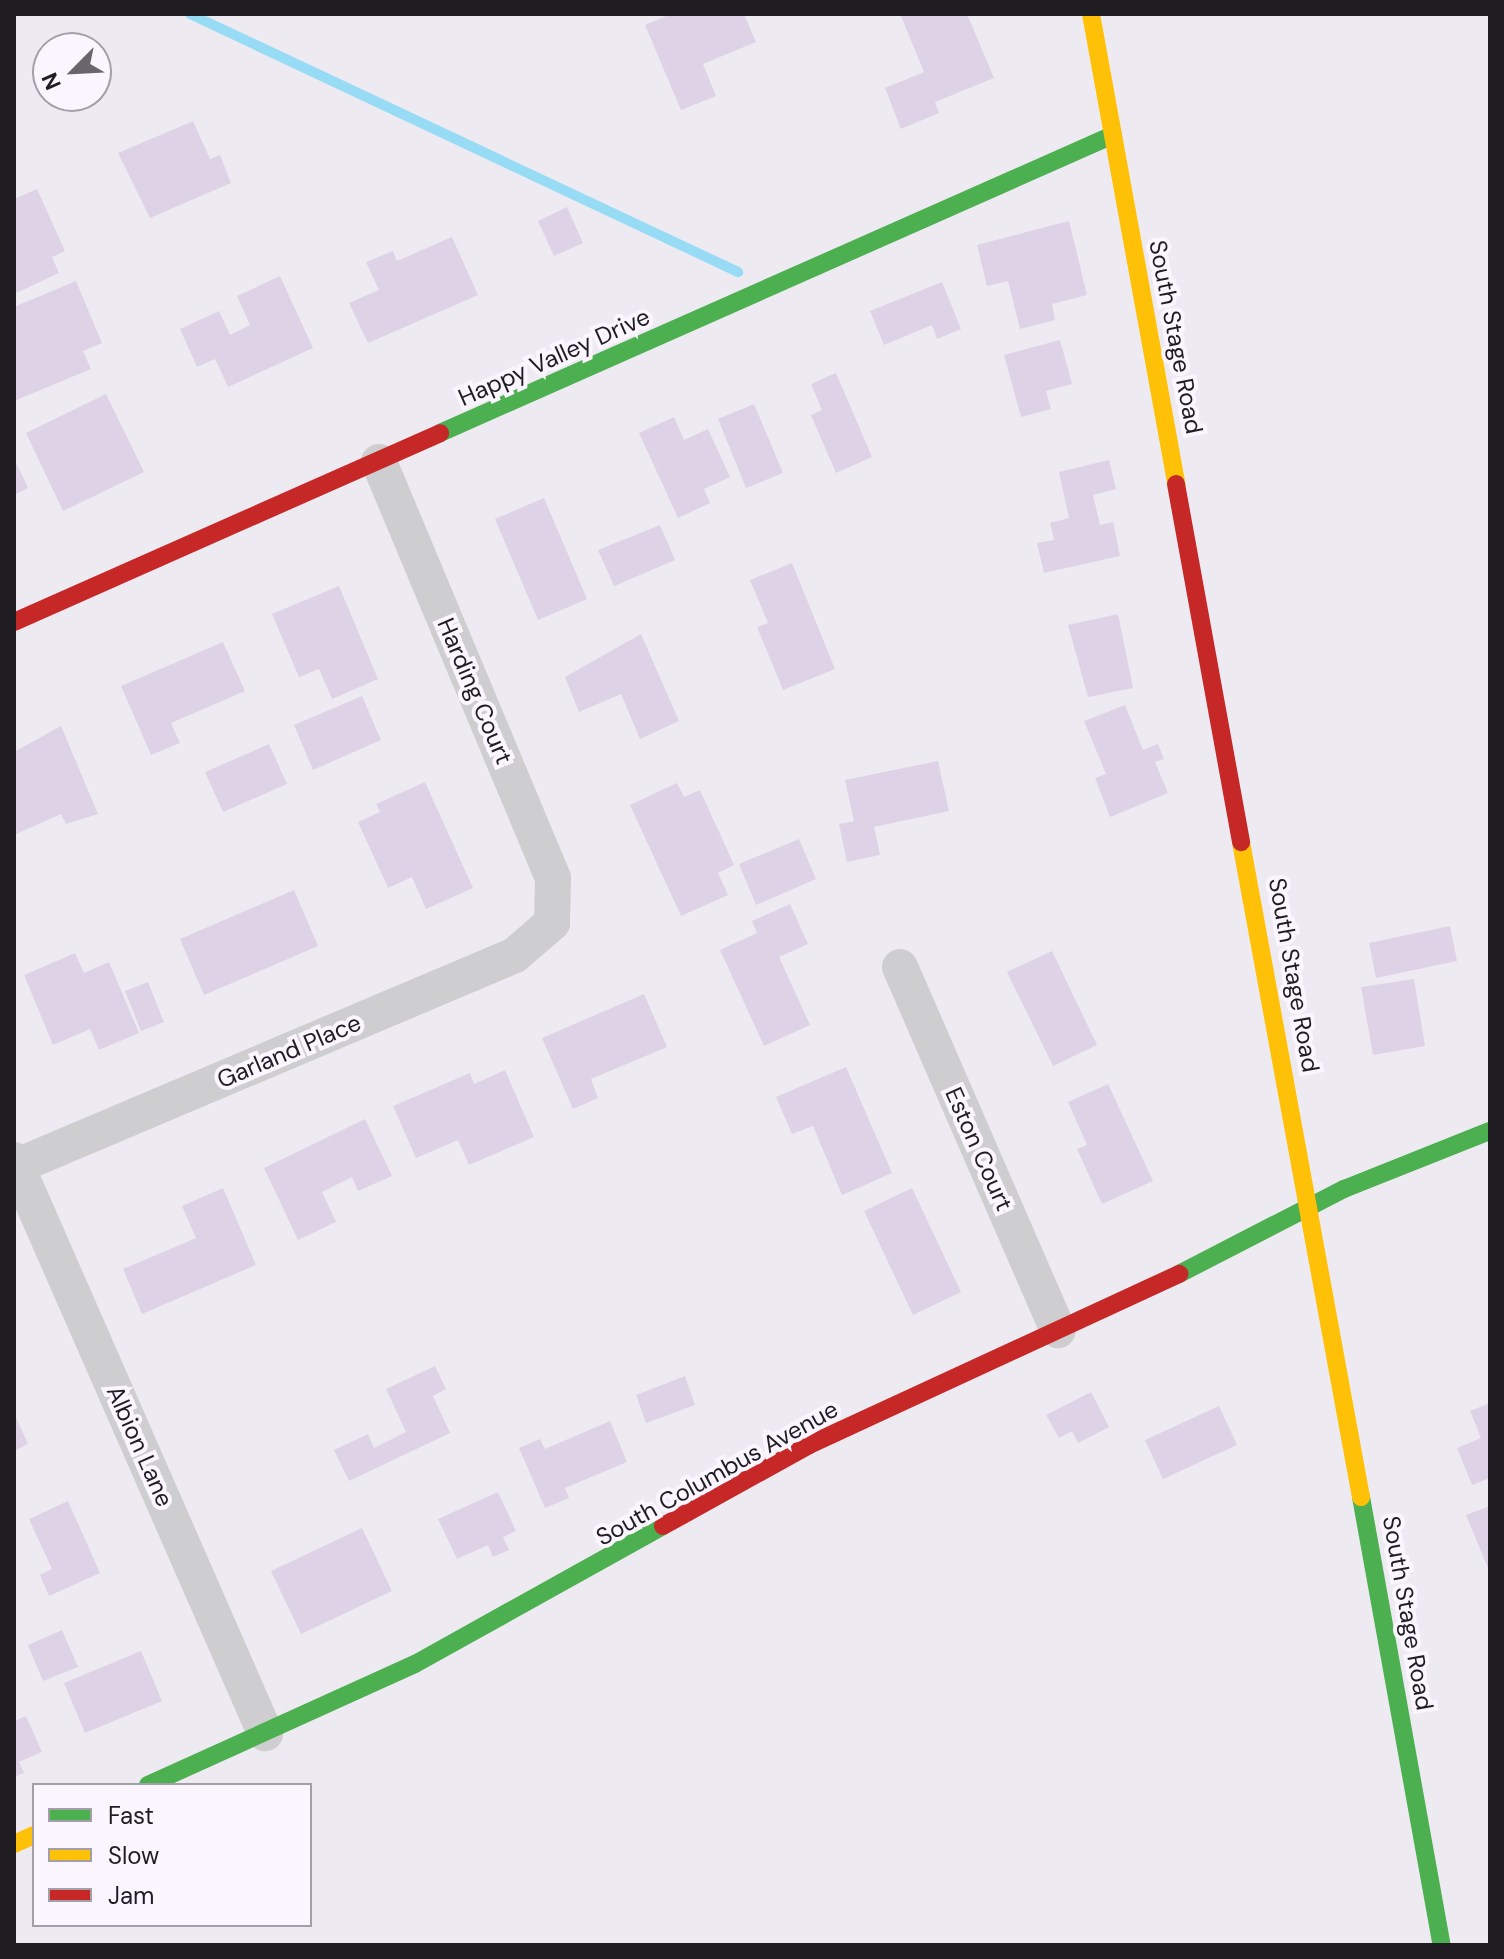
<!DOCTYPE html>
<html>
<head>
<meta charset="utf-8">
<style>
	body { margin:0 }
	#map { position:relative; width:1504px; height:1959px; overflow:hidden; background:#eeeaf2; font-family:"DM Sans",sans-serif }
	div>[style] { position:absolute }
	.stream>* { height:10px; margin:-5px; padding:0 5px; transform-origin:5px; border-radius:5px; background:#97dbf4 }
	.building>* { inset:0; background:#ded2e6 }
	.street>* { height:36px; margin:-18px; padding:0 18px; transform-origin:18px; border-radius:18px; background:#cecdcf }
	.fast>* { height:18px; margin:-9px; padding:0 9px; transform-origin:9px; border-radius:9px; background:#4caf50 }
	.slow>* { height:18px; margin:-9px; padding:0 9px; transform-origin:9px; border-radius:9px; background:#ffc107 }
	.jam>* { height:18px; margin:-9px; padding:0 9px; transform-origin:9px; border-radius:9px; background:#c62828 }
	span { translate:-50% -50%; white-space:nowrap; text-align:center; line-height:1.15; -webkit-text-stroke:8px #faf5fe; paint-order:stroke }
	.street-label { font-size:24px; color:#201d22 }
	.frame { position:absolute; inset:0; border:16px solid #201d22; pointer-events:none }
	.legend { position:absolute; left:32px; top:1783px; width:280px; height:144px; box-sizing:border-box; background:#faf5fe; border:2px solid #a39fa6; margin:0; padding:10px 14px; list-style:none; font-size:24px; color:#201d22 }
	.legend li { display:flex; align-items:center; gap:16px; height:40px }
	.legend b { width:40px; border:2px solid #a39fa6 }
	.north { position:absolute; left:32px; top:32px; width:80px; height:80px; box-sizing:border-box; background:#faf5fe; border:2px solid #a39fa6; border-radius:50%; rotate:246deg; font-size:22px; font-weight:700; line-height:32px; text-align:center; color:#201d22 }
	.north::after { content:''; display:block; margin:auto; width:28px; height:36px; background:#68656b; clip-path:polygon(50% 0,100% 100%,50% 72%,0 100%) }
</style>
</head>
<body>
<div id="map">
	<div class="stream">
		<i style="left:190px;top:14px;width:606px;rotate:25.21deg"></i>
	</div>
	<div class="building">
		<i style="clip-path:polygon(671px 14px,744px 14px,756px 42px,703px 64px,716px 96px,681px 110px,645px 25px)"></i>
		<i style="clip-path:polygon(900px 14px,967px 14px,994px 78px,935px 102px,939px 113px,901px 129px,885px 88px,924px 72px)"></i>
		<i style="clip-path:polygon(193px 121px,210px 159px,220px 155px,231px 183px,150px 218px,118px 153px)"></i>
		<i style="clip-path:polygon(37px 189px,65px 251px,52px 257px,59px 273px,14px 294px,14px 199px)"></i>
		<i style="clip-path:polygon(567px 207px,583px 243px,554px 256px,538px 221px)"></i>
		<i style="clip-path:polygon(1069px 221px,1087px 295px,1052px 304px,1055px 320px,1020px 329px,1008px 281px,987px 286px,977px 245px)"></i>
		<i style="clip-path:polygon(452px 237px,478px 295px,368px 343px,349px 303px,379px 290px,366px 262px,393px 251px,397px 261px)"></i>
		<i style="clip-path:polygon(280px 276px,313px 348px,228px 387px,215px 359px,197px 367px,180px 329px,219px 311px,230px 335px,250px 325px,237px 296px)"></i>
		<i style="clip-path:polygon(76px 281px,102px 343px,83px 351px,91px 369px,14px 401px,14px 307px)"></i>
		<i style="clip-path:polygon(942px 282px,961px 329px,937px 339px,932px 325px,884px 345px,870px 311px)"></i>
		<i style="clip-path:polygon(1060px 340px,1072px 384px,1046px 391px,1051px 409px,1021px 417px,1004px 355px)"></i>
		<i style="clip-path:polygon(836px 373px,872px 457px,836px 473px,811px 415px,822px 410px,811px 384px)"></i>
		<i style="clip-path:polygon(106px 394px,144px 472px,63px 511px,26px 433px)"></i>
		<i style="clip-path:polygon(754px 404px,783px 473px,746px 488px,718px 419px)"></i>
		<i style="clip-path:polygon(674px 417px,684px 440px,708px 429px,730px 477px,704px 489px,710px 503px,678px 518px,639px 433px)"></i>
		<i style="clip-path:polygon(14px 458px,28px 488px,14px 495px)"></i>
		<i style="clip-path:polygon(1109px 460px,1116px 489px,1093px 495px,1100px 525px,1113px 522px,1120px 556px,1044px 573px,1037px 543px,1054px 540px,1050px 523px,1069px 518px,1059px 472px)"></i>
		<i style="clip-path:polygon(544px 498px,587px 599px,538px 620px,495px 519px)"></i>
		<i style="clip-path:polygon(660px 525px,675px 560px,614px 586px,598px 550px)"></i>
		<i style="clip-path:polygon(792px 563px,835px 669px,783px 690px,757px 627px,768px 623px,750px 580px)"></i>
		<i style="clip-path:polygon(339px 586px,378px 679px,332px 699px,319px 669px,299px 677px,272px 614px)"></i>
		<i style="clip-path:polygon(1118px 614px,1133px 688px,1088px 697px,1068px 625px)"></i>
		<i style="clip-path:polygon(641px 634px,679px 721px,640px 739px,621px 694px,579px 712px,565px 677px)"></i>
		<i style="clip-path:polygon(223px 642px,245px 691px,171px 723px,180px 743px,151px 755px,121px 686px)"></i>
		<i style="clip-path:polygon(362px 696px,381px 740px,313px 770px,294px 725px)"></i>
		<i style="clip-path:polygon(1125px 705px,1143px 750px,1158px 744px,1164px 759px,1155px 762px,1168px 793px,1110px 817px,1095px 778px,1106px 774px,1084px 721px)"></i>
		<i style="clip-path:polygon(61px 726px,98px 814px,66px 824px,61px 814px,14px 835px,14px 752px)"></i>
		<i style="clip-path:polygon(269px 744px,287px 784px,223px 812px,205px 772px)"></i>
		<i style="clip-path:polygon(938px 761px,949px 811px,874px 827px,880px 855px,847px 862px,839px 824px,854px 821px,845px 780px)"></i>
		<i style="clip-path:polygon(425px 782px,473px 888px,426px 909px,412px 877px,388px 888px,358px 822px,380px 812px,376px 804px)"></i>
		<i style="clip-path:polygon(677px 783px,684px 797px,700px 790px,734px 865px,718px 873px,728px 895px,681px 916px,630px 805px)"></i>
		<i style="clip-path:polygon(799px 839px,816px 879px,756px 905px,739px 864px)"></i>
		<i style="clip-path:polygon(294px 890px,318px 946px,204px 995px,180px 939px)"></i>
		<i style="clip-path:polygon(790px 904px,808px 944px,779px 957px,810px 1025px,764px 1046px,720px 950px,757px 933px,752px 921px)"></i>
		<i style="clip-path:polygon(1450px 926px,1457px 961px,1376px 978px,1369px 943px)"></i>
		<i style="clip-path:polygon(1052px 951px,1097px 1045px,1053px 1066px,1007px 972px)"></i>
		<i style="clip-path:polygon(75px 953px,84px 973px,109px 962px,139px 1033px,99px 1050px,90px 1029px,53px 1045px,24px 975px)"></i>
		<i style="clip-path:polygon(1414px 979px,1425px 1046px,1373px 1055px,1361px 987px)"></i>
		<i style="clip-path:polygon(148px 982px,164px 1022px,141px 1031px,125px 991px)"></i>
		<i style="clip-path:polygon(644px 994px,667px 1047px,591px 1079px,598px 1098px,573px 1109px,542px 1038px)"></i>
		<i style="clip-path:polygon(846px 1067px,892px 1173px,842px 1195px,813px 1126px,792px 1134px,776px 1097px)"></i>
		<i style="clip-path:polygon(505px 1070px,534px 1137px,469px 1165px,458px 1140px,416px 1158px,393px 1106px,470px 1073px,474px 1084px)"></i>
		<i style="clip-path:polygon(1108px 1084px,1153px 1181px,1102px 1204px,1077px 1149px,1087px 1145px,1068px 1102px)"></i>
		<i style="clip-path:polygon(365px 1119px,392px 1176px,358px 1191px,352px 1177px,322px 1192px,336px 1222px,298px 1240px,264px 1168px)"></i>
		<i style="clip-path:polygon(223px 1188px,256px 1265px,142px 1314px,123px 1269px,196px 1238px,182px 1206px)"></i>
		<i style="clip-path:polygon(912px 1188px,961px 1292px,913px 1315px,864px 1211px)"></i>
		<i style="clip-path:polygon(435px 1366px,446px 1389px,433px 1396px,450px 1433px,349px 1481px,334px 1450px,368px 1434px,374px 1448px,406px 1432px,386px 1389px)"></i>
		<i style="clip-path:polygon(685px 1376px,695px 1405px,646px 1423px,636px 1395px)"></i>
		<i style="clip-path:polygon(1091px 1392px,1109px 1427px,1078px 1443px,1072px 1431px,1059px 1438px,1046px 1415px)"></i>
		<i style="clip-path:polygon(1490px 1403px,1490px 1478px,1472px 1485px,1457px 1448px,1481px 1438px,1470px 1411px)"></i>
		<i style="clip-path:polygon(1219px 1406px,1237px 1445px,1163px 1479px,1145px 1440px)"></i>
		<i style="clip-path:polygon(14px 1413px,28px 1444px,14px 1451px)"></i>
		<i style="clip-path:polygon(610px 1421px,627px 1462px,565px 1488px,569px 1498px,545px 1508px,519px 1448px,540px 1439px,545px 1449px)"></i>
		<i style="clip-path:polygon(498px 1492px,516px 1531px,503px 1537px,509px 1550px,493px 1557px,488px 1545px,457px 1559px,438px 1519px)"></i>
		<i style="clip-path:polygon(68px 1501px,100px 1573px,49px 1596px,40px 1575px,52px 1569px,29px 1519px)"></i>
		<i style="clip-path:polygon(1490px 1506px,1490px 1573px,1466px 1515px)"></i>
		<i style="clip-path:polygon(362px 1528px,392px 1591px,301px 1634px,271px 1571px)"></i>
		<i style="clip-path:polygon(62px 1630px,78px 1667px,43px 1681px,28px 1645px)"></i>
		<i style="clip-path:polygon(141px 1651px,162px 1701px,85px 1733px,64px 1683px)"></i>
		<i style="clip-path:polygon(26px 1716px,42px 1752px,19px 1762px,24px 1773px,14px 1777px,14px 1721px)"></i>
	</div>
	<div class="street">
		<i style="left:900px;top:967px;width:396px;rotate:66.5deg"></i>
		<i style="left:14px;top:1160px;width:626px;rotate:66.34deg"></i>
		<i style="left:17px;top:1166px;width:541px;rotate:-22.96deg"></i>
		<i style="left:515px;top:955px;width:49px;rotate:-40.9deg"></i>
		<i style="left:552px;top:923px;width:45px;rotate:-88.7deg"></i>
		<i style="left:553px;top:878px;width:451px;rotate:-112.7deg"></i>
	</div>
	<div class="fast">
		<i style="left:440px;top:433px;width:736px;rotate:-23.88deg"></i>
		<i style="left:1179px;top:1274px;width:186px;rotate:-27.3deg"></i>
		<i style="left:1344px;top:1189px;width:157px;rotate:-21.7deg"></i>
		<i style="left:1361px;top:1497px;width:455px;rotate:79.8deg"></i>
		<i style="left:148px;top:1785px;width:293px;rotate:-24.4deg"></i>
		<i style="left:415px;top:1664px;width:284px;rotate:-29.1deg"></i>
	</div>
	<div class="slow">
		<i style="left:1091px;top:14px;width:478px;rotate:79.7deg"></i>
		<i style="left:1241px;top:842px;width:666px;rotate:79.62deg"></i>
		<i style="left:14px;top:1844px;width:22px;rotate:-24deg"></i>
	</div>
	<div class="jam">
		<i style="left:1176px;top:484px;width:364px;rotate:79.7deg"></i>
		<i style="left:14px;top:622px;width:466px;rotate:-23.9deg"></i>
		<i style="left:663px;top:1526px;width:167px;rotate:-29deg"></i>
		<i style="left:809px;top:1445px;width:408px;rotate:-24.8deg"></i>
	</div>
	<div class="street-label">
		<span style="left:1176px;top:337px;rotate:79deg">South Stage Road</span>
		<span style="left:554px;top:357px;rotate:-24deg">Happy Valley Drive</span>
		<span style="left:475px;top:691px;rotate:67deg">Harding Court</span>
		<span style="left:1294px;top:975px;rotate:80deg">South Stage Road</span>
		<span style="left:289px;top:1051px;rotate:-23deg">Garland Place</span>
		<span style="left:979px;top:1149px;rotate:66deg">Eston Court</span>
		<span style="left:140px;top:1446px;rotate:66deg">Albion Lane</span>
		<span style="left:717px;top:1473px;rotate:-29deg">South Columbus Avenue</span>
		<span style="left:1408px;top:1613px;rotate:80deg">South Stage Road</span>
	</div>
	<div class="frame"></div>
	<ul class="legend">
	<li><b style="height:10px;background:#4caf50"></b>Fast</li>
	<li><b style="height:10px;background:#ffc107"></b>Slow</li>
	<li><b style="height:10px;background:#c62828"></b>Jam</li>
	</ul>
	<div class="north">N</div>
</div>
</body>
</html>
